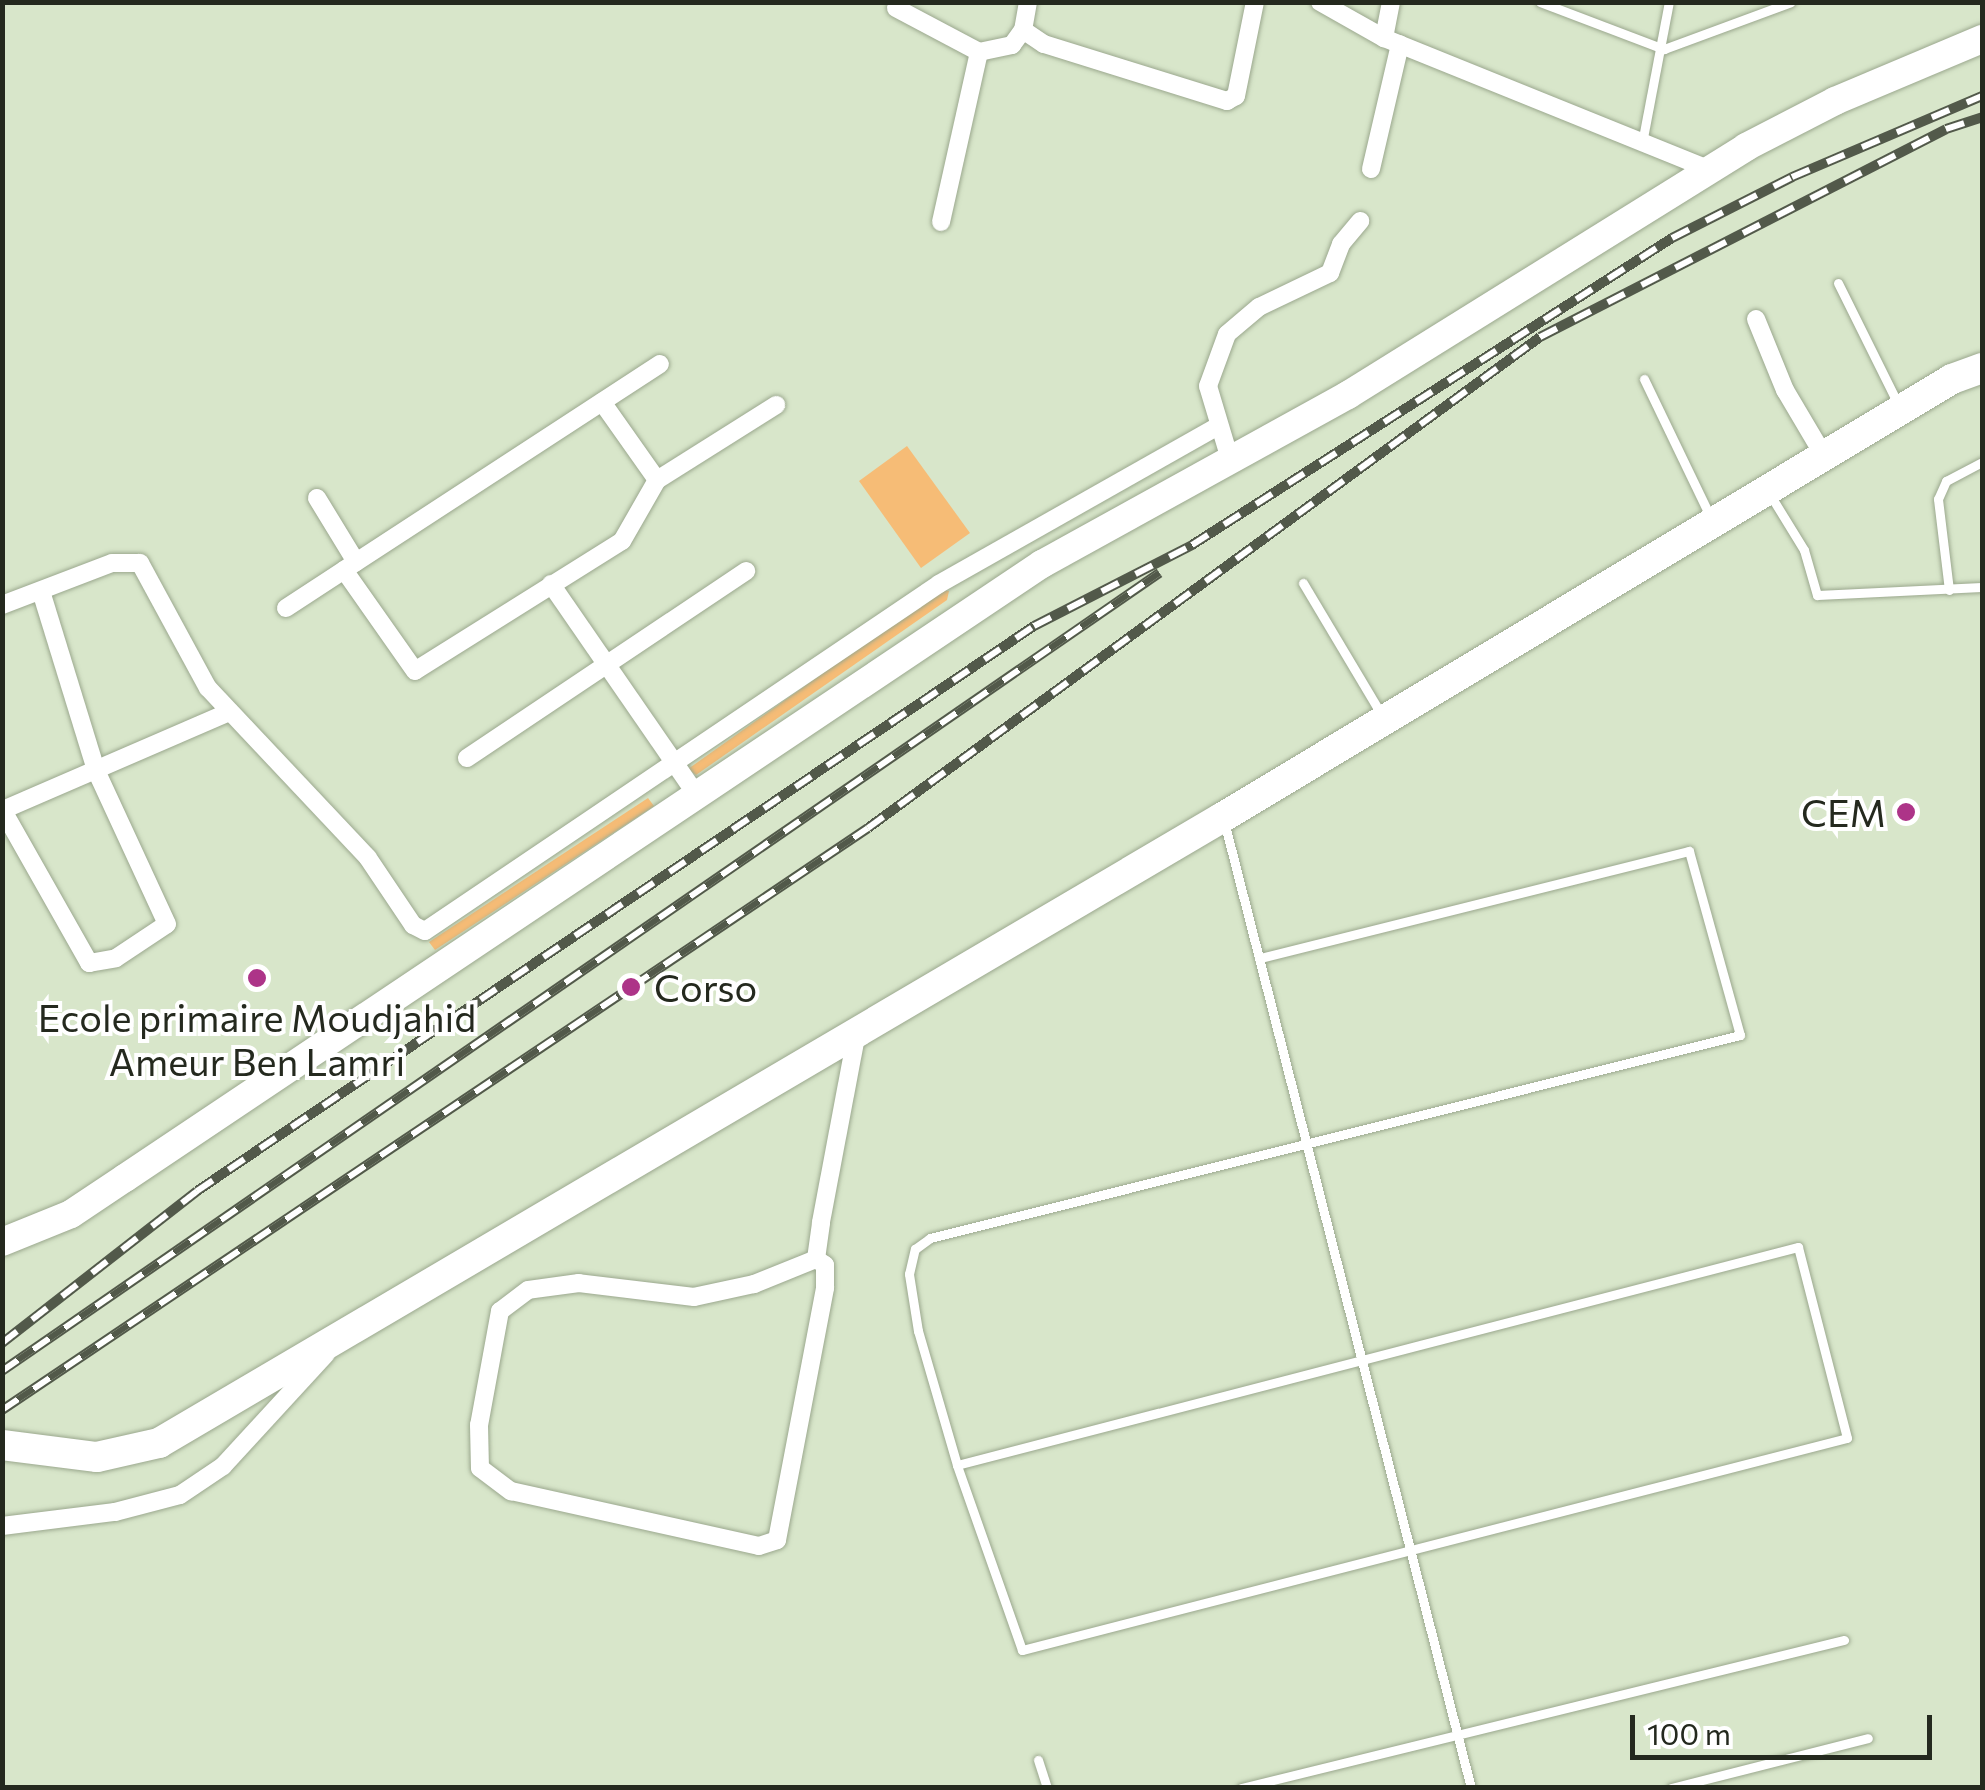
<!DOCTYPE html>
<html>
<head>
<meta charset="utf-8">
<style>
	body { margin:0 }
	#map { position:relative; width:1985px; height:1790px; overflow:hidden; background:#d8e6ca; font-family:Commissioner,sans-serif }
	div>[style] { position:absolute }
	.green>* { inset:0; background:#f6bc76 }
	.roads { filter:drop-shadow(0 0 2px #9ba88e) drop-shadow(0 0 2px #9ba88e) }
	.lane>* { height:9px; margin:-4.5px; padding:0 4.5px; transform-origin:4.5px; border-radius:4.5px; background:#fff }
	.street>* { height:18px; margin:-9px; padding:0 9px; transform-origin:9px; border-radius:9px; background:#fff }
	.secondary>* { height:28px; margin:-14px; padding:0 14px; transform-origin:14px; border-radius:14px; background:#fff }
	.primary>* { height:30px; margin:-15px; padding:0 15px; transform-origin:15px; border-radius:15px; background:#fff }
	.rail>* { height:10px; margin-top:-5px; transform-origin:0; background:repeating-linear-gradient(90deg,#fff 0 19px,#52594a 0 38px); box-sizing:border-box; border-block:2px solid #52594a }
	.dots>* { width:28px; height:28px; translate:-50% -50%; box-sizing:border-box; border:5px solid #fff; border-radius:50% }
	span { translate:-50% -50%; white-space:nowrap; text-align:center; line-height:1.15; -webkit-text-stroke:8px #fff; paint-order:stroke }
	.poi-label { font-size:38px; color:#24291e }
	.right { translate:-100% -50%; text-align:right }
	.left { translate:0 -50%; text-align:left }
	.frame { position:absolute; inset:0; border:5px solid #24291e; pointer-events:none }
	.scale { position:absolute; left:1630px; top:1715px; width:302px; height:45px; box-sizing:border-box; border:5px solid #24291e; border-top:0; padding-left:12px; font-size:30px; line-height:35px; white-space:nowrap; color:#24291e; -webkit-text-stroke:8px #fff; paint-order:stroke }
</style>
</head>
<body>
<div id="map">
	<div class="green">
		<i style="clip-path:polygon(907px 446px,970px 533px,921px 568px,859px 481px)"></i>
		<i style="clip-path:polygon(940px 590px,949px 591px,947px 600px,696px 775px,688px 769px)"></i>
		<i style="clip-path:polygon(648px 798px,654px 806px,435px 950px,429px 942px)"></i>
	</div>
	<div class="roads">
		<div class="lane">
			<i style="left:1540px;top:2px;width:133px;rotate:20.8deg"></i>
			<i style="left:1664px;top:49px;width:135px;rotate:-20.3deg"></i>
			<i style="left:1642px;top:143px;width:144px;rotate:-79.2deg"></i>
			<i style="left:1838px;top:283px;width:137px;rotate:63.6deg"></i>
			<i style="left:1644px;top:379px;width:152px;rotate:64.3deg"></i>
			<i style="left:1769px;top:493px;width:67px;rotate:58.4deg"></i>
			<i style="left:1804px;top:550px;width:47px;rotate:73.9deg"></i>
			<i style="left:1817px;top:595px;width:165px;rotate:-2.8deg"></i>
			<i style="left:1303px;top:583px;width:152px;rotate:59.2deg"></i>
			<i style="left:1949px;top:590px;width:92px;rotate:-96.9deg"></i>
			<i style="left:1938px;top:499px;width:20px;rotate:-66deg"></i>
			<i style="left:1946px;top:481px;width:41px;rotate:-27.8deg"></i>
			<i style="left:1225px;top:825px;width:994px;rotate:75.67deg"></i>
			<i style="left:957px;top:1465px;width:869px;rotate:-14.53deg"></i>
			<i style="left:1798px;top:1247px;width:197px;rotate:75.6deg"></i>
			<i style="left:1847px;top:1438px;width:852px;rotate:165.59deg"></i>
			<i style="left:1022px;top:1650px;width:196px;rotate:-109.4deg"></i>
			<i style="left:957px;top:1465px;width:140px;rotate:-106.2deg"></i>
			<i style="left:918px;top:1331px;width:58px;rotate:-99deg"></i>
			<i style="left:909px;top:1274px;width:26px;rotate:-77deg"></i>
			<i style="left:915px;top:1249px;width:19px;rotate:-36deg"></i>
			<i style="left:930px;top:1238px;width:835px;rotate:-14.07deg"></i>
			<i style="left:1740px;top:1035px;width:191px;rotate:-105.5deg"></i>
			<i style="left:1689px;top:851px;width:443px;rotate:166deg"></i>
			<i style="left:1038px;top:1760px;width:29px;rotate:72deg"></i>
			<i style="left:1241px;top:1788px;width:621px;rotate:-13.79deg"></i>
			<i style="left:1671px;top:1788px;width:203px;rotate:-14.2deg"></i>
		</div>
		<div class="street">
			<i style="left:1028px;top:2px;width:28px;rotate:100deg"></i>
			<i style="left:1023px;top:30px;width:25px;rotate:34deg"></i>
			<i style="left:1044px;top:44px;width:192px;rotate:17.3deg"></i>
			<i style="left:1227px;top:101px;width:10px;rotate:-29deg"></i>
			<i style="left:1236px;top:96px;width:96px;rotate:-78.6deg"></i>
			<i style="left:1320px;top:2px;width:73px;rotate:29.4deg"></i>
			<i style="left:1391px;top:2px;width:37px;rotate:101deg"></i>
			<i style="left:1384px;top:38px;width:349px;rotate:22deg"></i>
			<i style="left:896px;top:8px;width:94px;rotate:27.9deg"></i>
			<i style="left:979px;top:52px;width:34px;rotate:-12deg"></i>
			<i style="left:1012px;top:45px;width:19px;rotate:-54deg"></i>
			<i style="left:1371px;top:169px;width:128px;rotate:-76.9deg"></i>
			<i style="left:941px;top:222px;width:174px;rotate:-77.4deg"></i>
			<i style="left:1756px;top:319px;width:77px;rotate:67.8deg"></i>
			<i style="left:1785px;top:390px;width:77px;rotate:59.4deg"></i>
			<i style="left:602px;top:402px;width:95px;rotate:54.8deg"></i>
			<i style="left:657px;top:480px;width:70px;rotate:119.8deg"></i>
			<i style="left:622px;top:541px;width:244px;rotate:147.9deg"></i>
			<i style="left:415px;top:671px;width:123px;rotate:-125.1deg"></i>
			<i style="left:344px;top:570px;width:377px;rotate:-33.1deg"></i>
			<i style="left:1229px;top:456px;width:73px;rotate:-106.7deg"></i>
			<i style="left:1208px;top:386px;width:55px;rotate:-69.9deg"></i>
			<i style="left:1227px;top:334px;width:42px;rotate:-40.2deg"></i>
			<i style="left:1259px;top:307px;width:79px;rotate:-25.6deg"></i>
			<i style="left:1330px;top:273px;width:31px;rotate:-69deg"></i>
			<i style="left:1341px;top:244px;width:30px;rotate:-50deg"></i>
			<i style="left:657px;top:480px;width:141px;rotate:-32.2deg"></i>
			<i style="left:317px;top:498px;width:75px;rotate:58.6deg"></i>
			<i style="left:551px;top:584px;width:257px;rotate:55.4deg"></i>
			<i style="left:2px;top:605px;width:118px;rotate:-20.9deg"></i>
			<i style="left:112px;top:563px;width:28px"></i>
			<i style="left:140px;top:563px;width:142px;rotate:61.5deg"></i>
			<i style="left:208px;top:688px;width:233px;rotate:46.7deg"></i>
			<i style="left:368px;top:858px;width:81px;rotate:56.1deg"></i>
			<i style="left:413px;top:925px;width:13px;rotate:27deg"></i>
			<i style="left:425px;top:931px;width:620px;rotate:-34.02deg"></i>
			<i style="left:939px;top:584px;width:321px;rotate:-29.5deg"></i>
			<i style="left:286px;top:608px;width:69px;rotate:-33.2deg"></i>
			<i style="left:467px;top:758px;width:336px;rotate:-33.8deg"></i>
			<i style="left:2px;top:809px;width:177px;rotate:60.5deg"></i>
			<i style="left:89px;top:963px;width:27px;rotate:-10deg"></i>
			<i style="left:116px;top:958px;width:61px;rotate:-33.7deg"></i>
			<i style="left:167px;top:924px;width:170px;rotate:-114.8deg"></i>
			<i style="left:96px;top:770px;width:183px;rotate:-107.1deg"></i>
			<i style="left:3px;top:810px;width:247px;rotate:-23.4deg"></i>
			<i style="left:816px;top:1259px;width:67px;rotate:158deg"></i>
			<i style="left:754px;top:1284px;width:61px;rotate:167.8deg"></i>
			<i style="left:694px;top:1297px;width:116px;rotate:-173.1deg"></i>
			<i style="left:579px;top:1283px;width:51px;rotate:172.2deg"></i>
			<i style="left:528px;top:1290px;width:35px;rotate:143deg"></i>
			<i style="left:500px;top:1311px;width:116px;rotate:100.4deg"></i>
			<i style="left:479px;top:1425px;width:43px;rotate:88.7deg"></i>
			<i style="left:480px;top:1468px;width:39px;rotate:37deg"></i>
			<i style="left:511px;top:1491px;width:254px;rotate:12.5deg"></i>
			<i style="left:759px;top:1546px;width:19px;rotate:-18deg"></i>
			<i style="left:777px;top:1540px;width:257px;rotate:-79.2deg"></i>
			<i style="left:825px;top:1288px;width:23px;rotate:-90deg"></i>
			<i style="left:825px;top:1265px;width:11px;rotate:-146deg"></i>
			<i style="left:816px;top:1259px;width:37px;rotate:-82deg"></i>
			<i style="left:821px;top:1222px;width:193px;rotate:-79.3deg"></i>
			<i style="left:2px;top:1526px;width:114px;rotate:-7.1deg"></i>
			<i style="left:115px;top:1512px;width:67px;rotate:-14.7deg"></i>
			<i style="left:180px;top:1495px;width:52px;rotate:-34deg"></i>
			<i style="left:223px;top:1466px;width:152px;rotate:-47.4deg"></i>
		</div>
		<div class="secondary">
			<i style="left:2px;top:1242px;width:74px;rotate:-22.1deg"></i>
			<i style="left:71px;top:1214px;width:65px;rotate:-33.7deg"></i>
			<i style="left:125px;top:1178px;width:1104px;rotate:-33.81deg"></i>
			<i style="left:1042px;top:564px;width:350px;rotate:-28.9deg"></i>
			<i style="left:1348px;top:395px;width:469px;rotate:-31.9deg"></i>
			<i style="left:1746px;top:147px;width:100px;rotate:-27.3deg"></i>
			<i style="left:1835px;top:101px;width:160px;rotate:-22.9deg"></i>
		</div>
		<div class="primary">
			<i style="left:2px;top:1445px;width:96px;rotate:7.2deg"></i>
			<i style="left:97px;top:1457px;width:64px;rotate:-12.7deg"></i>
			<i style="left:159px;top:1443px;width:1234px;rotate:-30.47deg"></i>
			<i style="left:1223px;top:817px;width:850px;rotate:-31deg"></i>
			<i style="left:1952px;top:379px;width:32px;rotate:-20deg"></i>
		</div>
	</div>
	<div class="rail">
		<i style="left:2px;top:1343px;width:247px;rotate:-37.9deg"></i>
		<i style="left:197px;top:1191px;width:1010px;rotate:-34.02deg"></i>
		<i style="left:1034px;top:626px;width:178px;rotate:-27.1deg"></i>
		<i style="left:1192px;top:545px;width:570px;rotate:-32.6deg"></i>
		<i style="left:1672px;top:238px;width:135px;rotate:-26.9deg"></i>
		<i style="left:1792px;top:177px;width:207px;rotate:-23.1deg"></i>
		<i style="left:2px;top:1371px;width:1406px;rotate:-34.59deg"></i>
		<i style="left:2px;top:1410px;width:1043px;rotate:-33.9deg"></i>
		<i style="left:868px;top:828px;width:832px;rotate:-36.15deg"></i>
		<i style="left:1540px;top:337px;width:456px;rotate:-27.1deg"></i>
		<i style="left:1946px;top:129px;width:38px;rotate:-18deg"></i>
	</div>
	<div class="dots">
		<i style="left:1906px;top:812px;background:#ad3488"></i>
		<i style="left:257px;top:978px;background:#ad3488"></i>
		<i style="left:631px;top:987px;background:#ad3488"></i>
	</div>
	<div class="poi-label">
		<span class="right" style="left:1886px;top:812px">CEM</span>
		<span class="left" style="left:654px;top:987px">Corso</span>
		<span style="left:257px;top:1039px">Ecole primaire Moudjahid<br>Ameur Ben Lamri</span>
	</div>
	<div class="frame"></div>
	<div class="scale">100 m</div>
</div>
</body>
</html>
